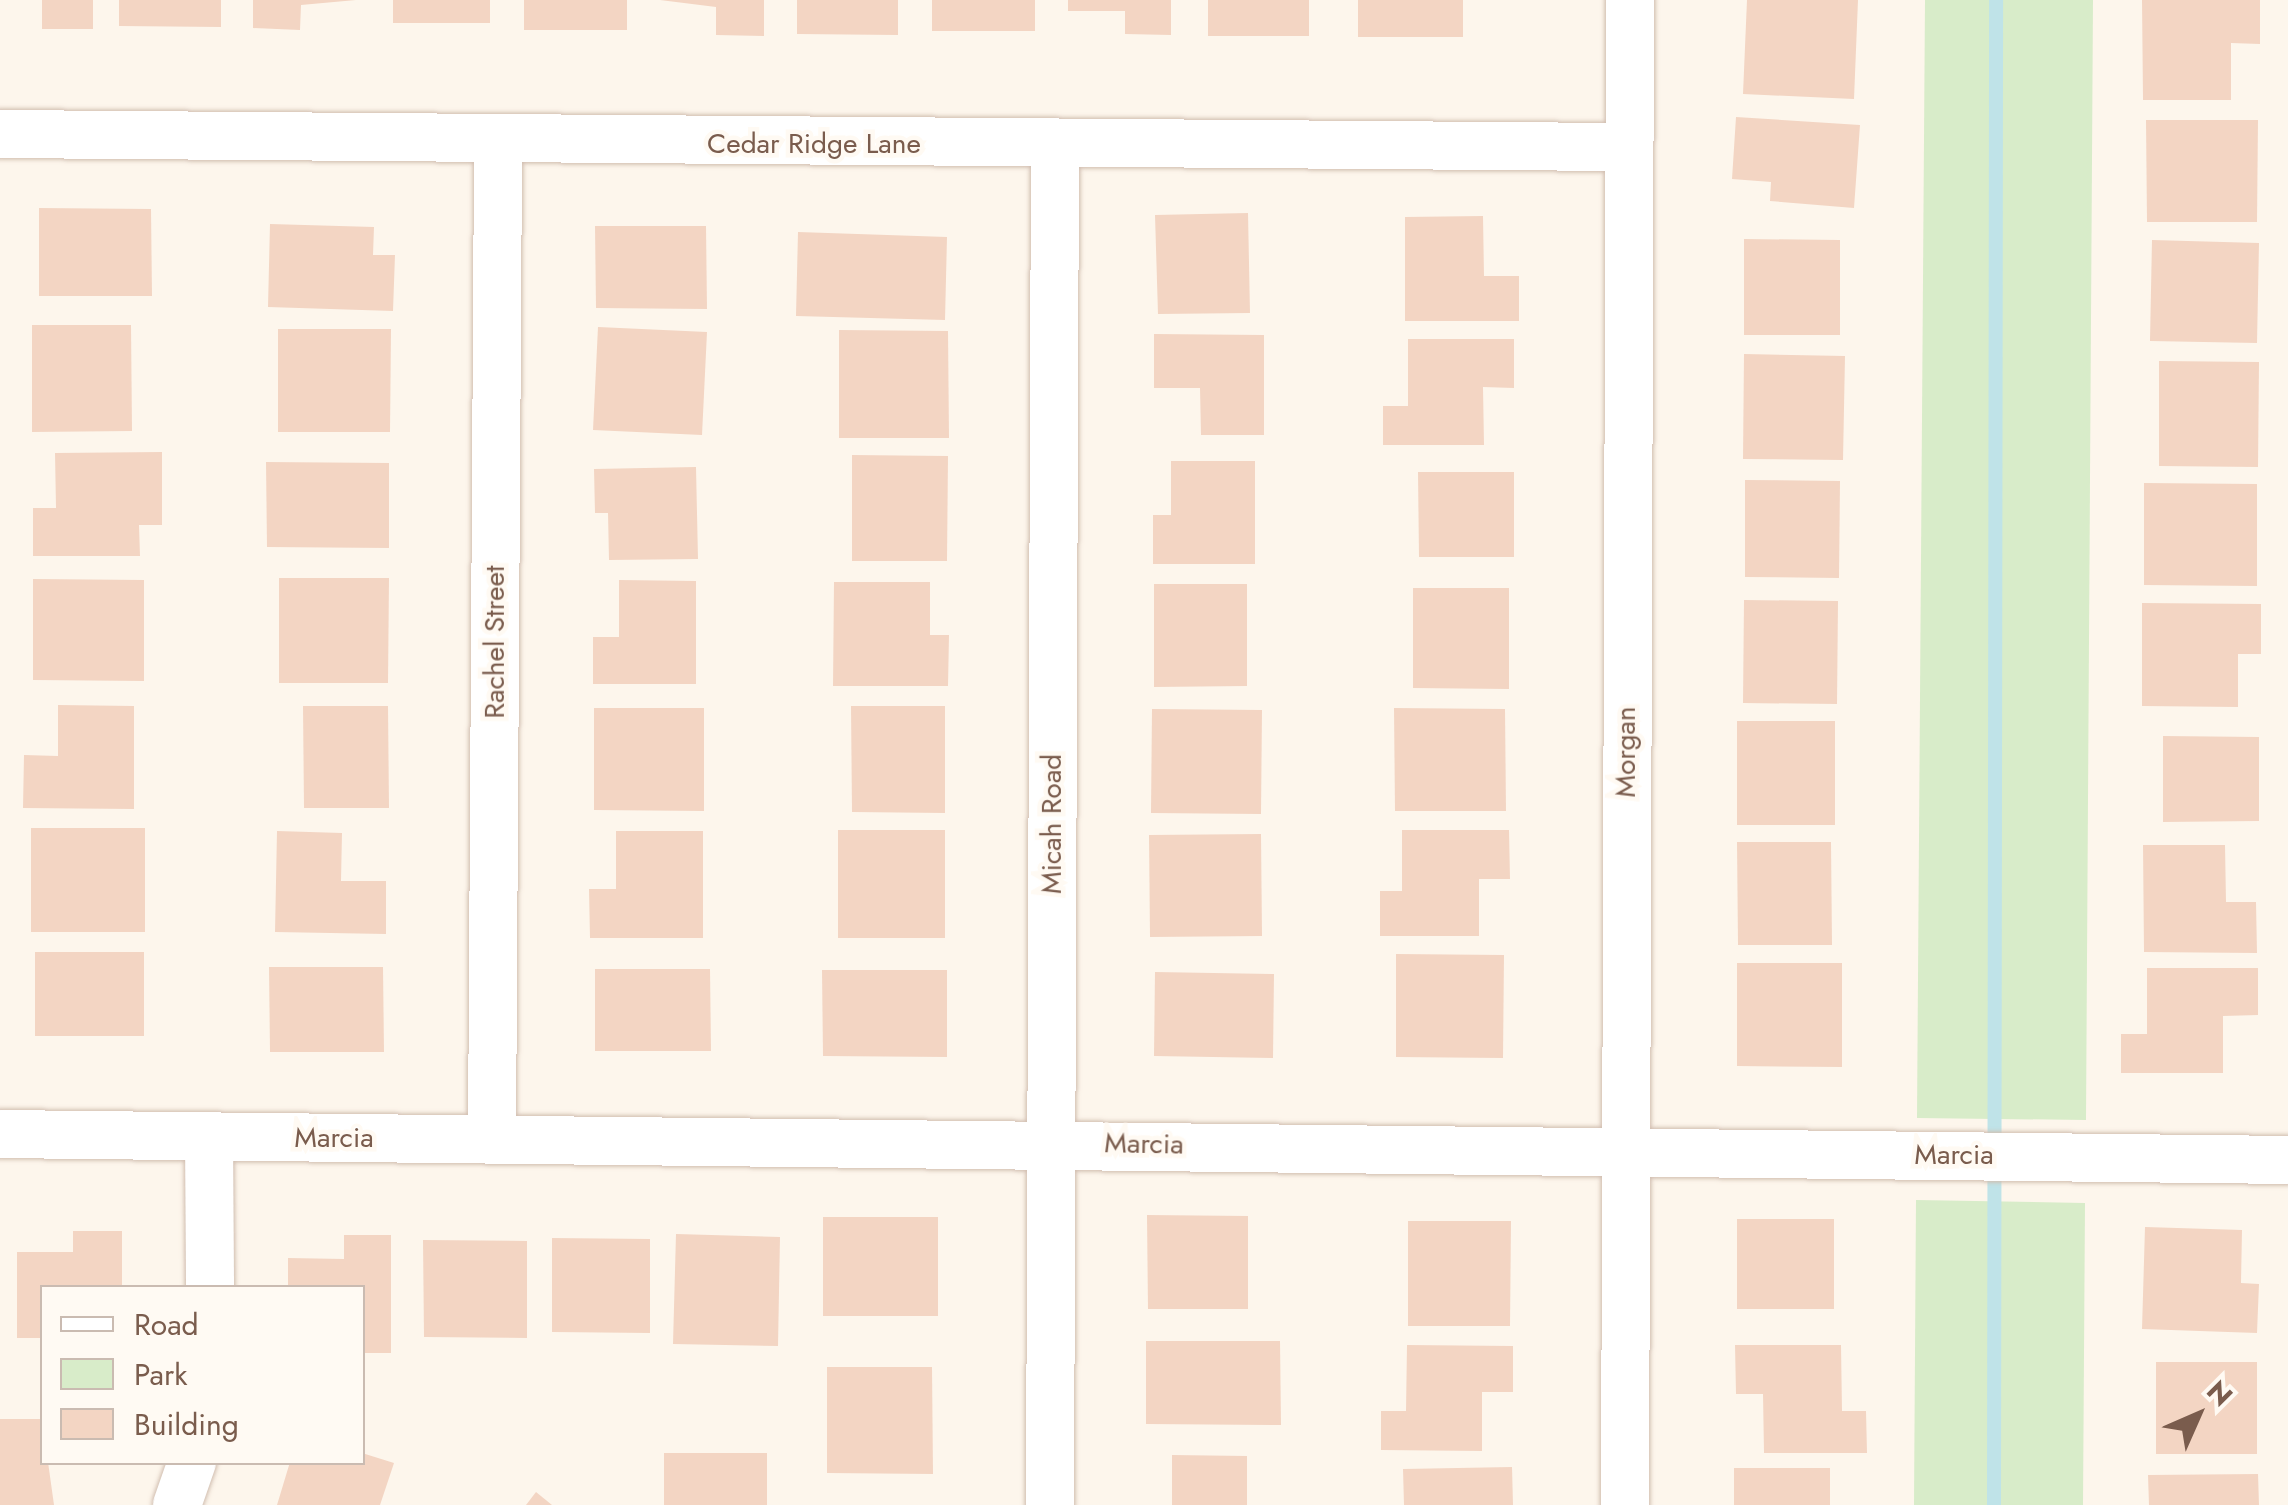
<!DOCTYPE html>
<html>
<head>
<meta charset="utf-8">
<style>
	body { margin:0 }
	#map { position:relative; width:2288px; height:1505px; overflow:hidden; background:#fdf6ec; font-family:Jost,sans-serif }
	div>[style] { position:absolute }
	.green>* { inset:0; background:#d8ecc9 }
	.stream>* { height:14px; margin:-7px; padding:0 7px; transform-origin:7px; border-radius:7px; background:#bfe3e8 }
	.building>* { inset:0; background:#f3d5c3 }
	.roads { filter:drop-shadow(0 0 2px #d1beb0) drop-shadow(0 0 2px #d1beb0) }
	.minor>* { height:48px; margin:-24px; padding:0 24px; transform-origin:24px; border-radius:24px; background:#fff }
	span { translate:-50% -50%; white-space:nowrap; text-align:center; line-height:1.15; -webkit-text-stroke:9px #fffaf3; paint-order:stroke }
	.street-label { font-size:28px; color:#7a5c4d }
	.legend { position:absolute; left:40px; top:1285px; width:325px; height:180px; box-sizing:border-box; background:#fffaf3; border:2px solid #cabbb1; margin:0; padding:12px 18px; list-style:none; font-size:30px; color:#7a5c4d }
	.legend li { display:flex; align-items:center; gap:20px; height:50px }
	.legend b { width:50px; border:2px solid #cabbb1 }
	.north { position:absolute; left:2148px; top:1365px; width:100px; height:100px; -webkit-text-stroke:8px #fffaf3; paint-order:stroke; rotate:45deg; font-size:28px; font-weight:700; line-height:40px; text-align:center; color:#7a5c4d }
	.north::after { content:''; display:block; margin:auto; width:35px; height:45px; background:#7a5c4d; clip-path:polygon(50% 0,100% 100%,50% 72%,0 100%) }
</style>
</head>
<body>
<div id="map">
	<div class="green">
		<i style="clip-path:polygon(1925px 0,2093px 0,2086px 1120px,1917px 1118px)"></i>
		<i style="clip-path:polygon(1916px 1200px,2085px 1203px,2083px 1505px,1914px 1505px)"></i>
	</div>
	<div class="stream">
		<i style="left:1994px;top:1505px;width:1505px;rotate:-89.92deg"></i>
	</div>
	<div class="building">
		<i style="clip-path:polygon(42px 0,93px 0,93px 29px,42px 29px)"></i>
		<i style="clip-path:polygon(119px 0,221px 0,221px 27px,119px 26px)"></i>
		<i style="clip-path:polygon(253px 0,356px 0,301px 5px,300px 30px,253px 28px)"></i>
		<i style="clip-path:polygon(393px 0,490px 0,490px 23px,393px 23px)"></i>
		<i style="clip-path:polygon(524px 0,627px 0,627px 30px,524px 30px)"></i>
		<i style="clip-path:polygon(660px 0,764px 0,764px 36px,716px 35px,716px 7px)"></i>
		<i style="clip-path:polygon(797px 0,898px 0,898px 35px,797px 34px)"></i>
		<i style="clip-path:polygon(932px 0,1035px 0,1035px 31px,932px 31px)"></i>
		<i style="clip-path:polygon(1068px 0,1171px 0,1171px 35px,1125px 34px,1125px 11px,1068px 11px)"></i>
		<i style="clip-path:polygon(1208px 0,1309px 0,1309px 36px,1208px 36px)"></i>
		<i style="clip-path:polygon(1358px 0,1463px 0,1463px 37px,1358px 37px)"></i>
		<i style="clip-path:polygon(1747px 0,1858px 0,1854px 99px,1743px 94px)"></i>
		<i style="clip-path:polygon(2142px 0,2260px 0,2260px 44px,2231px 43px,2231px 100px,2143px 100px)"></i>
		<i style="clip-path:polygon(1736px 117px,1860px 125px,1854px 208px,1770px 201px,1771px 182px,1732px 179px)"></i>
		<i style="clip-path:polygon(2146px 120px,2258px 120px,2257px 222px,2147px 222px)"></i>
		<i style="clip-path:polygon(39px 208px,151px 209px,152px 296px,39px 296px)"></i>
		<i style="clip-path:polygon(1248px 213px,1250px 313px,1158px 314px,1155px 215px)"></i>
		<i style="clip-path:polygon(1483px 216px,1484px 276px,1519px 276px,1519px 321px,1405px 321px,1405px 217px)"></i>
		<i style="clip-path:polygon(270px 224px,374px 227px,373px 255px,395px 255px,393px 311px,268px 307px)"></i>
		<i style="clip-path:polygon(595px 226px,706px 226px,707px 309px,596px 308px)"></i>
		<i style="clip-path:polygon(798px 232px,947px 237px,945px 320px,796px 316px)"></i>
		<i style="clip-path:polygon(1744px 239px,1840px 240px,1840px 335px,1744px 335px)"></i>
		<i style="clip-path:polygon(2152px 240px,2259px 243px,2257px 343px,2150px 341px)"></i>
		<i style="clip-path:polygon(32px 325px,131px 325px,132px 431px,32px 432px)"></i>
		<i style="clip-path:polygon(598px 327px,707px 332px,702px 435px,593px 430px)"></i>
		<i style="clip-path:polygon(278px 329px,391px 329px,390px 432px,278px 432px)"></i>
		<i style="clip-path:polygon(839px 330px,948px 331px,949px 438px,839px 438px)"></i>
		<i style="clip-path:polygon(1154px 334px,1264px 335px,1264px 435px,1201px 435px,1200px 388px,1154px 388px)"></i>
		<i style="clip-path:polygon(1408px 339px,1514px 339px,1514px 388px,1483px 387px,1484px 445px,1383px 445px,1383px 406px,1408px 406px)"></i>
		<i style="clip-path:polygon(1744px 354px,1845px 356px,1843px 460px,1743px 459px)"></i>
		<i style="clip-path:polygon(2159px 361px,2259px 362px,2258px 467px,2159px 466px)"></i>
		<i style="clip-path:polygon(162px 452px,162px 525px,139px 525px,140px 556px,33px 556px,33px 508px,56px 508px,55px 453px)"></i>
		<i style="clip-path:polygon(852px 455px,948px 456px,947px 561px,852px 561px)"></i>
		<i style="clip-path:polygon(1171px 461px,1255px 461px,1255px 564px,1153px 564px,1153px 515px,1171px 515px)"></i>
		<i style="clip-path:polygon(266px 462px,389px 463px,389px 548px,267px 547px)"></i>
		<i style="clip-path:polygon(696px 467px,698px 559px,609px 560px,608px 513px,595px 513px,594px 469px)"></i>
		<i style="clip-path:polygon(1418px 472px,1514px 472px,1514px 557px,1419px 557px)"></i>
		<i style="clip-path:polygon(1745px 480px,1840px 481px,1839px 578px,1745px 577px)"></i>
		<i style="clip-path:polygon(2144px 483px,2257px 484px,2257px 586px,2144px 585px)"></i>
		<i style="clip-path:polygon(279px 578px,389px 578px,388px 683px,279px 683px)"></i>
		<i style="clip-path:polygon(33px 579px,144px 580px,144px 681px,33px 680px)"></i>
		<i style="clip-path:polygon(619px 580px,696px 581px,696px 684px,593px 684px,593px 637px,619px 637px)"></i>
		<i style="clip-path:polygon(834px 582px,930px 582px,930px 635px,949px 635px,948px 686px,833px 686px)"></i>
		<i style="clip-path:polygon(1154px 584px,1247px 584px,1247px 686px,1154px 687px)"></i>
		<i style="clip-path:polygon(1413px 588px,1509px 588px,1509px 689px,1413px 688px)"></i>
		<i style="clip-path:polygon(1744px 600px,1838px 601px,1837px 704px,1743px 703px)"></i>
		<i style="clip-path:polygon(2142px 603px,2261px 604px,2261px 654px,2238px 654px,2238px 707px,2142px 706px)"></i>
		<i style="clip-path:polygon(58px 705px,134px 706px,134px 809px,23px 808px,24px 755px,58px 756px)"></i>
		<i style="clip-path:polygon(303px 706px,388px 706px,389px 808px,304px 808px)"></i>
		<i style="clip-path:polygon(851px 706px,945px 706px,945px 813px,852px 812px)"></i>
		<i style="clip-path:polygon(594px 708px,704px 708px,704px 811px,594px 810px)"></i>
		<i style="clip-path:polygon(1394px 708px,1505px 709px,1506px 811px,1395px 811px)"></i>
		<i style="clip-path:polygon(1152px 709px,1262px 710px,1261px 814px,1151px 813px)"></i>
		<i style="clip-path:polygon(1737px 721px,1835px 721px,1835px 825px,1737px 825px)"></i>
		<i style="clip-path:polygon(2163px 736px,2259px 737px,2259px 821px,2163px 822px)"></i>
		<i style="clip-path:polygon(31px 828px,145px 828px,145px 932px,31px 932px)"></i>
		<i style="clip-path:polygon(838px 830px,945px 830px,945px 938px,838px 938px)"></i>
		<i style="clip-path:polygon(1402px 830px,1509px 830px,1510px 879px,1479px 879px,1479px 936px,1380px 936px,1380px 891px,1402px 891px)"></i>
		<i style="clip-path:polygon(277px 831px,342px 833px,341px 881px,386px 881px,386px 934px,275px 932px)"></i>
		<i style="clip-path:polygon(616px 831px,703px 831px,703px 938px,590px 938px,589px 889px,616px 889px)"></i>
		<i style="clip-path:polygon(1261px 834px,1262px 936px,1150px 937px,1149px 835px)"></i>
		<i style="clip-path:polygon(1737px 842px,1831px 842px,1832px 945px,1738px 945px)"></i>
		<i style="clip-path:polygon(2143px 845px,2225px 845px,2226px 902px,2256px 902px,2257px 953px,2144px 952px)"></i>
		<i style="clip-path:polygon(35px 952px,144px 952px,144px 1036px,35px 1036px)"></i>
		<i style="clip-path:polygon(1396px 954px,1504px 955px,1503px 1058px,1396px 1057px)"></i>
		<i style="clip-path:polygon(1737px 963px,1842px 963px,1842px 1067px,1737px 1066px)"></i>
		<i style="clip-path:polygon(269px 967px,383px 967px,384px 1052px,270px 1052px)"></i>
		<i style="clip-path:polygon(2147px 968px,2258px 968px,2258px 1015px,2223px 1016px,2223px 1073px,2121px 1073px,2121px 1034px,2147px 1034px)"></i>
		<i style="clip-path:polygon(595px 969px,710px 969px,711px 1051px,595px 1051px)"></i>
		<i style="clip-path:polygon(822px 970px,947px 970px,947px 1057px,823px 1056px)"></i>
		<i style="clip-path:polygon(1155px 972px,1274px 974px,1273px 1058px,1154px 1056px)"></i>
		<i style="clip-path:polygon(1147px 1215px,1248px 1216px,1248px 1309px,1148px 1309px)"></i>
		<i style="clip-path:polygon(823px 1217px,938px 1217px,938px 1316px,823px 1316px)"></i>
		<i style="clip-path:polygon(1737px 1219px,1834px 1219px,1834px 1309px,1737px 1309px)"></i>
		<i style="clip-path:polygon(1408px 1221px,1511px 1221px,1510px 1326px,1408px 1326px)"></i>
		<i style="clip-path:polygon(2145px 1227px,2242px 1230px,2241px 1283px,2259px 1284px,2257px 1333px,2142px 1329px)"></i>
		<i style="clip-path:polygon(73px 1231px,122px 1231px,122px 1288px,42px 1288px,42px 1338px,17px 1338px,17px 1252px,73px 1252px)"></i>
		<i style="clip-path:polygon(676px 1234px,780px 1237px,778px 1346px,673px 1344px)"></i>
		<i style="clip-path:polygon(344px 1235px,391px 1235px,391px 1353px,362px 1353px,362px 1288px,288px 1288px,288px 1258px,344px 1259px)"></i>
		<i style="clip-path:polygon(552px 1238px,650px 1239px,650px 1333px,552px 1332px)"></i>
		<i style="clip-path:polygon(423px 1240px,527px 1241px,527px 1338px,424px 1337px)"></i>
		<i style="clip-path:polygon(1146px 1341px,1280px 1341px,1281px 1425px,1146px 1424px)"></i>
		<i style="clip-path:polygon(1407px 1345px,1513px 1346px,1513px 1392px,1482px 1392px,1482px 1451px,1381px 1450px,1381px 1411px,1406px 1411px)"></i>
		<i style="clip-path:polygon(1735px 1345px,1841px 1345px,1842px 1411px,1866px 1411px,1867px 1453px,1764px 1453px,1763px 1394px,1736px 1394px)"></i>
		<i style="clip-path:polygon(2156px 1362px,2257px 1362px,2257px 1454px,2156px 1454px)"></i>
		<i style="clip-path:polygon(827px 1367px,932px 1367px,933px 1474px,827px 1473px)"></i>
		<i style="clip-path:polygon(0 1419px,42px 1419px,54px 1505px,0 1505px)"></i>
		<i style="clip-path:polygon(362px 1453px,394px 1463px,380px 1505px,277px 1505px,290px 1462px,362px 1462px)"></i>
		<i style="clip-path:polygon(664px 1453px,767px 1453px,767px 1505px,664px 1505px)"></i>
		<i style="clip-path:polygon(1172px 1455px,1247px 1456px,1247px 1505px,1172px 1505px)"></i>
		<i style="clip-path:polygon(1512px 1467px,1513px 1505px,1404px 1505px,1403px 1469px)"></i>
		<i style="clip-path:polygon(1734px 1468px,1830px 1468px,1830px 1505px,1734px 1505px)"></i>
		<i style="clip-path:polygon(2258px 1474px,2259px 1505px,2149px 1505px,2148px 1475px)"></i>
		<i style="clip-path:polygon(536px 1492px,552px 1505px,526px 1505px)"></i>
	</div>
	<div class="roads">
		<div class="minor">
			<i style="left:0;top:134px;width:1629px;rotate:0.46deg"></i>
			<i style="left:0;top:1134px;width:2288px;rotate:0.65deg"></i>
			<i style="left:209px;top:1137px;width:151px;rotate:89.6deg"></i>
			<i style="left:492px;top:1139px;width:994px;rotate:-89.65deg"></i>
			<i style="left:177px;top:1505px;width:46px;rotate:-70.8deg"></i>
			<i style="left:1050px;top:1505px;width:1361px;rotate:-89.79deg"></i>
			<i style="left:1625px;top:1505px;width:1505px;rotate:-89.81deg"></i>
		</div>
	</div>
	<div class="street-label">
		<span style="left:814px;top:144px">Cedar Ridge Lane</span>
		<span style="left:495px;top:642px;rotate:-90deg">Rachel Street</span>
		<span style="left:1626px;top:752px;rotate:-90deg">Morgan</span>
		<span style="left:1052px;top:824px;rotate:-90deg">Micah Road</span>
		<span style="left:334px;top:1138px">Marcia</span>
		<span style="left:1144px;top:1144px;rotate:1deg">Marcia</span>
		<span style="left:1954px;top:1155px">Marcia</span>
	</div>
	<ul class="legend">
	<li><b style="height:12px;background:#fff"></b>Road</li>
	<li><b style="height:28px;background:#d8ecc9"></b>Park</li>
	<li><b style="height:28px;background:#f3d5c3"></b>Building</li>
	</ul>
	<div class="north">N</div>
</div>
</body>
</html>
